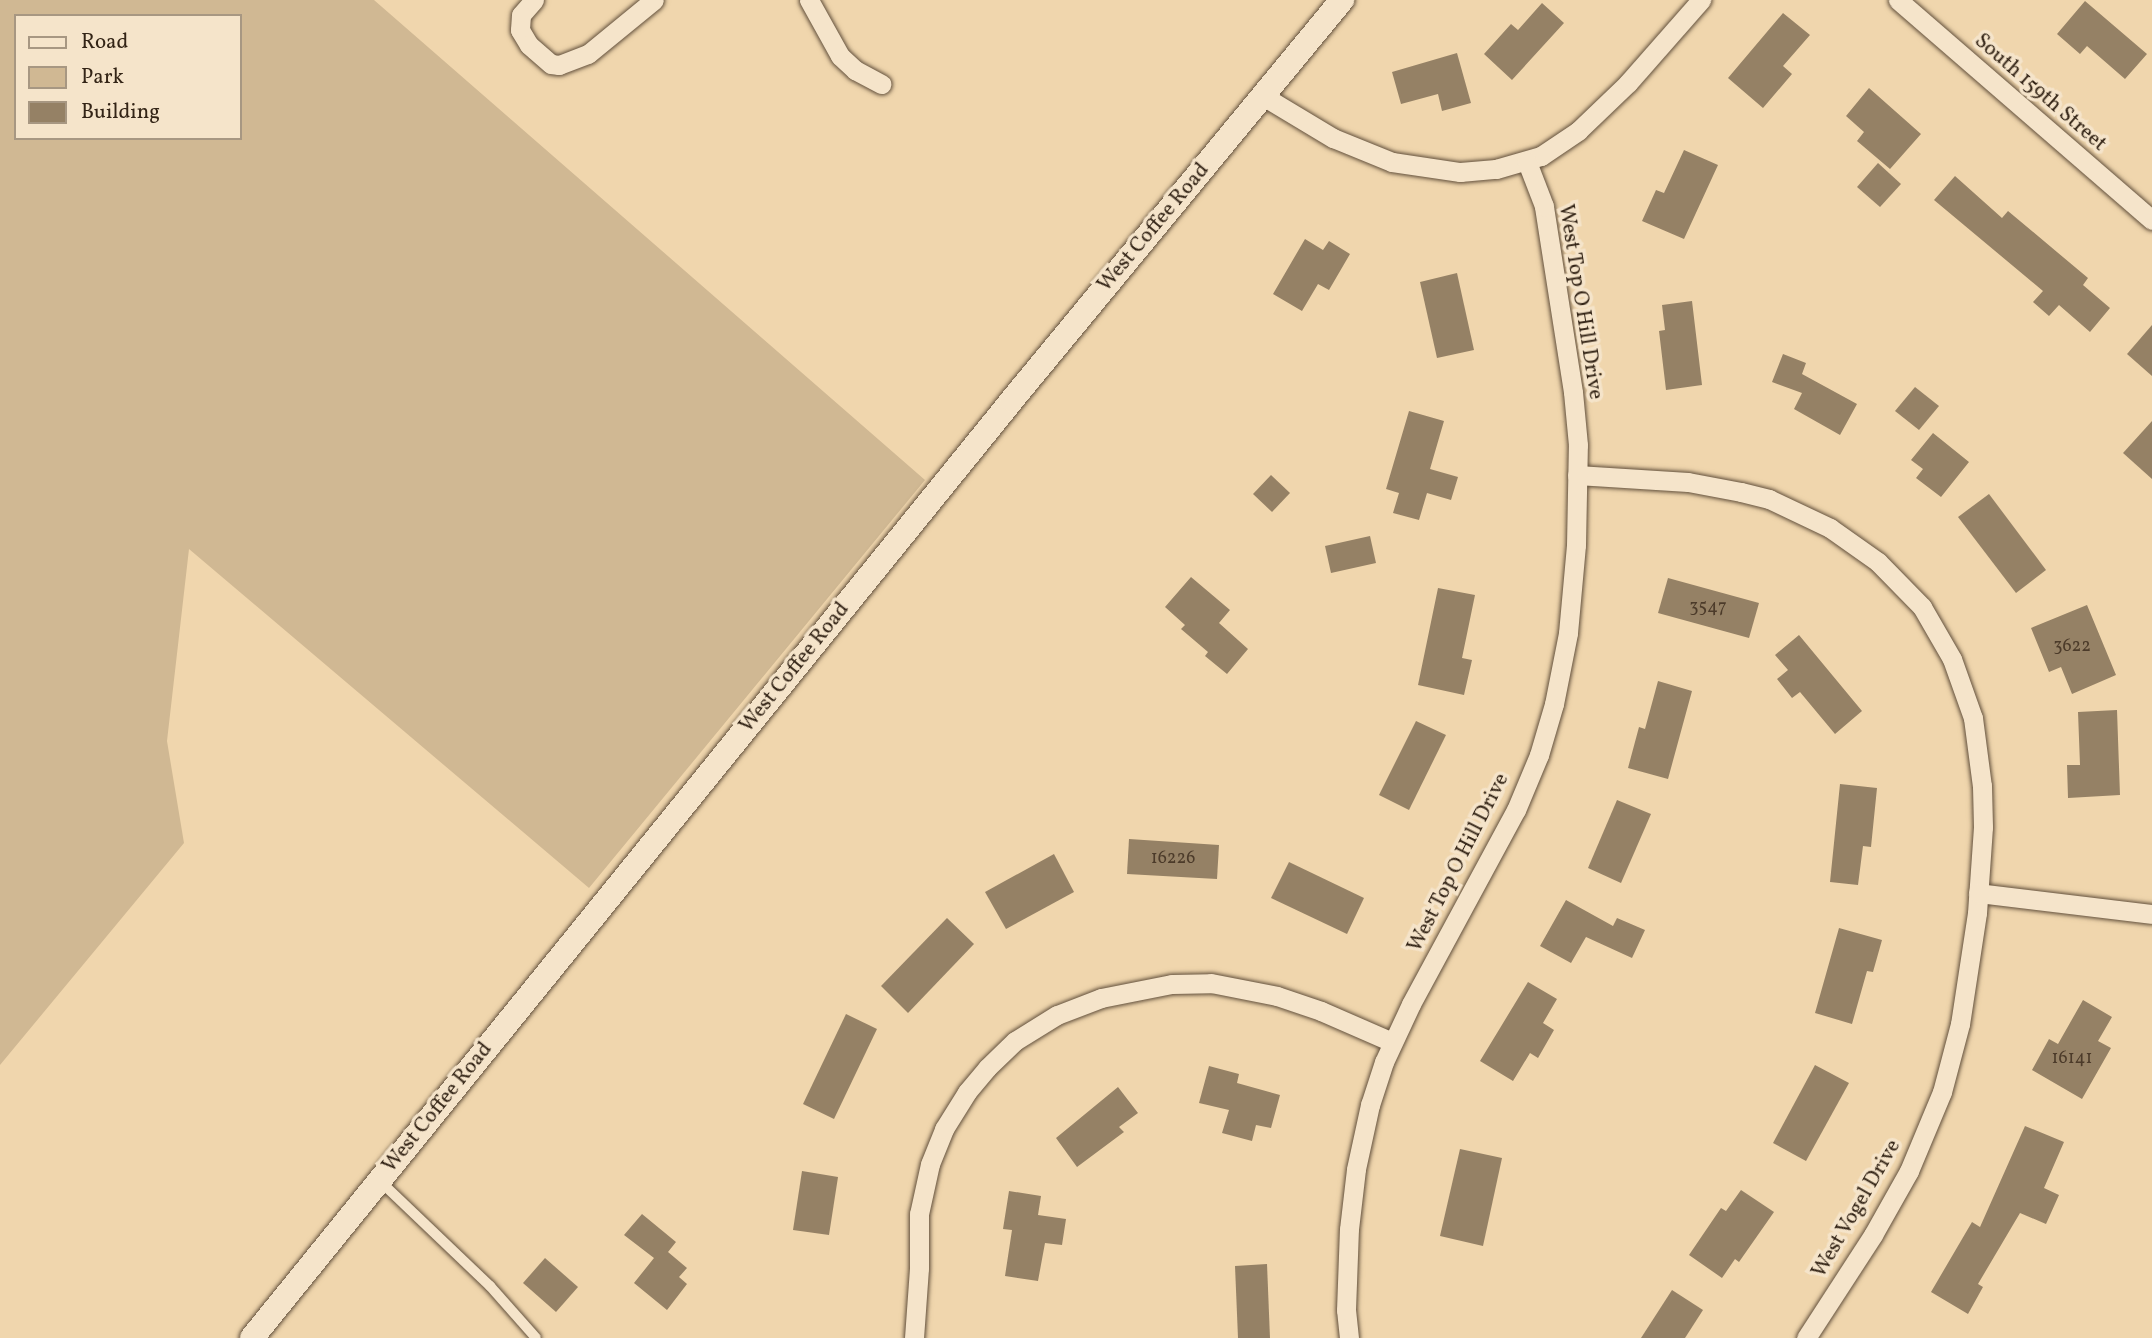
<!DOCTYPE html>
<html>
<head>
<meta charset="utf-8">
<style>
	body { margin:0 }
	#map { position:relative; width:2152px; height:1338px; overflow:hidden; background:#f0d6ad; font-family:Vollkorn,serif }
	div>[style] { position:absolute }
	.green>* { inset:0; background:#d0b893 }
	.building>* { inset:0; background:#958165 }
	.roads { filter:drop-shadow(0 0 2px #62503c) drop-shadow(0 0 2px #62503c) }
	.service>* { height:10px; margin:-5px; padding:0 5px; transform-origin:5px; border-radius:5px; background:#f5e4ca }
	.minor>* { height:19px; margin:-9.5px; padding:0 9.5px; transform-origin:9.5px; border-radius:9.5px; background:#f5e4ca }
	.tertiary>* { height:24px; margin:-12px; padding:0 12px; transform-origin:12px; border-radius:12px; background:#f5e4ca }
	span { translate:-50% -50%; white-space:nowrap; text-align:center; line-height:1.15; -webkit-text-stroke:7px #f5e4ca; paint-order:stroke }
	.number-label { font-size:18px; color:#4c3b2a }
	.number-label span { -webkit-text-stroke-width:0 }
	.street-label { font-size:21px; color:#332416 }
	.legend { position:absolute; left:14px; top:14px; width:228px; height:126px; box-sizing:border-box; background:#f5e4ca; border:2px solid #a79782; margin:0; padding:9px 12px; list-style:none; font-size:21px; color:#332416 }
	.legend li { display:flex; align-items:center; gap:14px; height:35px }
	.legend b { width:35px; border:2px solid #a79782 }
</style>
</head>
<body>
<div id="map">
	<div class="green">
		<i style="clip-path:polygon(evenodd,0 0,374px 0,925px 480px,589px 888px,189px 549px,167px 741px,184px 843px,0 1065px,0 0,16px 16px,240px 16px,240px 138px,16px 138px,16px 16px)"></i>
	</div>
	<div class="building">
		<i style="clip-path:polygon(2085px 1px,2147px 54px,2125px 79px,2087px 46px,2080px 54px,2057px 34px)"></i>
		<i style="clip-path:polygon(1542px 3px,1564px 23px,1512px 80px,1484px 54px,1511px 24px,1518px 30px)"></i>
		<i style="clip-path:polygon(1783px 13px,1810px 35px,1783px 66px,1792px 74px,1763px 108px,1728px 78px)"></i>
		<i style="clip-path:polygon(1457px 53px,1471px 103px,1442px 111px,1438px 94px,1401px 104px,1392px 72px)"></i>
		<i style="clip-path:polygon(1869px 88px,1921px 134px,1890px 169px,1857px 141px,1864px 132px,1846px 116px)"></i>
		<i style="clip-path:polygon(1684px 150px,1718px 165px,1684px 239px,1642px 221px,1656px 190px,1664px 193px)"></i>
		<i style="clip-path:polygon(1878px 163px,1901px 184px,1880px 207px,1857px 187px)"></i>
		<i style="clip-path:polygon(1955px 176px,2002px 218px,2008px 211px,2088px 278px,2083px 285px,2110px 308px,2090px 332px,2059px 305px,2049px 316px,2033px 302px,2043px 291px,1934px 200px)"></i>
		<i style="clip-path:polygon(1305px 239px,1323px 250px,1329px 241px,1350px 254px,1329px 290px,1318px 284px,1302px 311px,1273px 294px)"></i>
		<i style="clip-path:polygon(1457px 273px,1474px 350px,1437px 358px,1420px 282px)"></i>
		<i style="clip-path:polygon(1692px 301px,1702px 385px,1666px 390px,1659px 331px,1665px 330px,1662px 305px)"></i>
		<i style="clip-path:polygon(2152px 325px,2152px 376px,2127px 354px)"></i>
		<i style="clip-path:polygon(1783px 354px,1806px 363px,1802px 374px,1857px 404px,1840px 435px,1794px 409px,1802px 393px,1772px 382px)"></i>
		<i style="clip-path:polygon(1915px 387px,1939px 406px,1919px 430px,1895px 411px)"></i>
		<i style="clip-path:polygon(1409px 411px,1444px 421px,1430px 469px,1458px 477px,1451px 500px,1427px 493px,1419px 520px,1393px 513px,1399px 493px,1386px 489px)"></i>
		<i style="clip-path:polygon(2152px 421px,2152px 479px,2123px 453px)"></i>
		<i style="clip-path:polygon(1933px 433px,1969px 462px,1941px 497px,1916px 478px,1923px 469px,1911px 460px)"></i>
		<i style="clip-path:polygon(1271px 475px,1290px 493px,1272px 512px,1253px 494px)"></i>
		<i style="clip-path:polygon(1989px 494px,2046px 570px,2016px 593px,1958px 517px)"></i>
		<i style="clip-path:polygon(1370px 536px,1376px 563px,1331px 573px,1325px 546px)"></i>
		<i style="clip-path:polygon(1191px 577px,1230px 610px,1219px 623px,1248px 649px,1227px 674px,1205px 656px,1208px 652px,1181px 629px,1185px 625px,1165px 607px)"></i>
		<i style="clip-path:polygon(1668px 578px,1759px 603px,1749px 638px,1658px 613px)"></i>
		<i style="clip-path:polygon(1438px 588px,1475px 595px,1462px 658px,1472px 660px,1464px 695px,1418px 685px)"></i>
		<i style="clip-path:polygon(2087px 605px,2116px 675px,2072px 694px,2061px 667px,2049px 672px,2031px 628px)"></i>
		<i style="clip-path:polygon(1799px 635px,1862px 711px,1835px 734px,1800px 692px,1792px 698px,1777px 679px,1788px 670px,1775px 655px)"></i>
		<i style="clip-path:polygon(1658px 681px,1692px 691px,1668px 779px,1628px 768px,1639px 727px,1645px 729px)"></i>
		<i style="clip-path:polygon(2117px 710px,2120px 795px,2068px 798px,2067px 765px,2080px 765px,2078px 712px)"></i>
		<i style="clip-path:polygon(1416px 721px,1446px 735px,1409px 810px,1379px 795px)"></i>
		<i style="clip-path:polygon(1840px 784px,1877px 788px,1871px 847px,1863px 846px,1858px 885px,1830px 882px)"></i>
		<i style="clip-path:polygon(1617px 800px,1651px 814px,1621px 883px,1588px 868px)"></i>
		<i style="clip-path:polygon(1129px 839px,1219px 845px,1217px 879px,1127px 874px)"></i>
		<i style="clip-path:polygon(1054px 854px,1074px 892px,1006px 929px,985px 892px)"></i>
		<i style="clip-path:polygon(1289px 862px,1364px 898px,1347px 934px,1271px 898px)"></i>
		<i style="clip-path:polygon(1566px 900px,1613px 926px,1617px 918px,1645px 930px,1632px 958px,1586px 937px,1571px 963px,1540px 946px)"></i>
		<i style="clip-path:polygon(947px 918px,974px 944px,908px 1013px,881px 986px)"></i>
		<i style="clip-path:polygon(1839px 928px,1882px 940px,1873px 972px,1867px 971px,1852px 1024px,1815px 1013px)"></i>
		<i style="clip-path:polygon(1528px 982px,1557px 999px,1543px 1023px,1554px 1030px,1538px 1058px,1530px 1053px,1513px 1081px,1480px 1061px)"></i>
		<i style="clip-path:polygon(2083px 1000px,2112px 1017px,2098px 1041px,2111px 1048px,2082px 1099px,2032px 1070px,2049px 1039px,2058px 1044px)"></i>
		<i style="clip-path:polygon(846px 1014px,877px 1029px,834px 1119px,803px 1104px)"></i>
		<i style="clip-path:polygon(1815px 1065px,1849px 1083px,1806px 1161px,1773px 1143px)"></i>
		<i style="clip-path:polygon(1209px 1066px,1239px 1074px,1237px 1083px,1280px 1095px,1271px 1128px,1256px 1125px,1252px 1141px,1222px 1133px,1229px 1110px,1199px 1103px)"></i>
		<i style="clip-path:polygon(1118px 1087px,1138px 1113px,1119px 1127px,1124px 1132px,1077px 1167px,1056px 1138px)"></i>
		<i style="clip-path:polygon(2025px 1126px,2064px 1142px,2044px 1188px,2059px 1195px,2046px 1224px,2020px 1213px,1978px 1284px,1983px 1287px,1968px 1314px,1931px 1292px,1972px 1222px,1980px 1227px)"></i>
		<i style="clip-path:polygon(1460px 1149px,1502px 1158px,1483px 1246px,1440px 1236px)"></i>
		<i style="clip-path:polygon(802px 1171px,838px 1177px,829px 1235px,793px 1230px)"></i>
		<i style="clip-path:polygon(1741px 1190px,1774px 1212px,1739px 1262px,1735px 1259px,1722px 1278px,1689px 1255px,1721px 1208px,1726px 1211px)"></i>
		<i style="clip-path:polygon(1009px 1191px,1041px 1196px,1038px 1215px,1066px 1219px,1062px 1245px,1045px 1243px,1038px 1281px,1005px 1276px,1012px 1230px,1003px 1229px)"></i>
		<i style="clip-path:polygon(642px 1214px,676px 1242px,668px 1252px,687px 1268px,679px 1277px,687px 1284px,667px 1310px,634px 1283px,654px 1258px,624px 1235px)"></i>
		<i style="clip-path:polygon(545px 1258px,578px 1287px,556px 1312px,523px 1283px)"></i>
		<i style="clip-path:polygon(1267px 1264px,1270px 1338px,1238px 1338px,1235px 1266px)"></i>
		<i style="clip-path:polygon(1672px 1290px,1703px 1310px,1685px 1338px,1641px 1338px)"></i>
	</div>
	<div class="roads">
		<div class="service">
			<i style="left:380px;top:1181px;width:152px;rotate:43.7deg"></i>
			<i style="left:490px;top:1286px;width:69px;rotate:48.5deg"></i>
		</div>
		<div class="minor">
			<i style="left:534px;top:0;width:20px;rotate:131deg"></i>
			<i style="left:521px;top:15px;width:15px;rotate:94deg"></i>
			<i style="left:520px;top:30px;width:17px;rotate:59deg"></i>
			<i style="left:529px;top:45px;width:29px;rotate:41deg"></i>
			<i style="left:551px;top:64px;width:8px;rotate:7deg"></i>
			<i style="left:559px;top:65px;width:31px;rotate:-21deg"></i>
			<i style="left:588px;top:54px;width:85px;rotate:-39.3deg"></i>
			<i style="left:809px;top:0;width:64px;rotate:61deg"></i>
			<i style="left:840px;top:56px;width:21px;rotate:43deg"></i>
			<i style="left:855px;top:70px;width:30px;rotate:28deg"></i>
			<i style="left:1898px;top:0;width:336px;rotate:40.9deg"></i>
			<i style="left:1263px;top:96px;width:82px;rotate:31deg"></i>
			<i style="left:1333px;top:138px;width:64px;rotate:22.1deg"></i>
			<i style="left:1392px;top:162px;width:69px;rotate:8.4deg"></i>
			<i style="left:1460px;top:172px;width:36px;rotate:-5deg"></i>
			<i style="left:1496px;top:169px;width:47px;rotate:-16.1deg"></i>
			<i style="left:1541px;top:156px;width:45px;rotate:-34deg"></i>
			<i style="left:1578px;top:131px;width:69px;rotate:-43.8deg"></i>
			<i style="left:1628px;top:83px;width:111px;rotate:-48.7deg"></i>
			<i style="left:1577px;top:475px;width:111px;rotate:3.6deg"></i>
			<i style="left:1688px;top:482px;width:54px;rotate:10.7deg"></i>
			<i style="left:1741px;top:492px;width:29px;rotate:14deg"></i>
			<i style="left:1769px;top:499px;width:68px;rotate:25.4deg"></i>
			<i style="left:1830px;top:528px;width:59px;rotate:35.3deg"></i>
			<i style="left:1878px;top:562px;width:63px;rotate:45.6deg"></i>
			<i style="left:1922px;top:607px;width:60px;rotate:60deg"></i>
			<i style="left:1952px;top:659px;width:63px;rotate:70.4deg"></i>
			<i style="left:1973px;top:718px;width:69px;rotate:82.5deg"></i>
			<i style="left:1982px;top:786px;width:41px;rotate:88.6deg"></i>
			<i style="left:1983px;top:827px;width:86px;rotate:94deg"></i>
			<i style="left:1977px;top:913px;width:112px;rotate:98.7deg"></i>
			<i style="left:1960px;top:1024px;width:70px;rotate:104.8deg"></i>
			<i style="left:1942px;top:1092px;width:86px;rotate:112.7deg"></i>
			<i style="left:1909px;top:1171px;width:73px;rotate:119.4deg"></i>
			<i style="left:1873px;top:1235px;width:123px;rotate:123deg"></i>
			<i style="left:1978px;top:893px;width:175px;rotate:6.9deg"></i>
			<i style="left:914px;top:1338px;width:70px;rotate:-85.9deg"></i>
			<i style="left:919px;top:1268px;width:54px;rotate:-90deg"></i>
			<i style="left:919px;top:1214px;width:51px;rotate:-77.6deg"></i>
			<i style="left:930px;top:1164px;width:38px;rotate:-68deg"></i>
			<i style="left:944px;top:1129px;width:44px;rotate:-58.1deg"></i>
			<i style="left:967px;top:1092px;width:31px;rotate:-50deg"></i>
			<i style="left:987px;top:1068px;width:39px;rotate:-44deg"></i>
			<i style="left:1015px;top:1041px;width:49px;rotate:-31.8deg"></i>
			<i style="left:1057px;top:1015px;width:47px;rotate:-21.1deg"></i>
			<i style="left:1101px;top:998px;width:72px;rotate:-11.2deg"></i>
			<i style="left:1172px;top:984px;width:39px;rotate:-1deg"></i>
			<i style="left:1211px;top:983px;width:67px;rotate:11.1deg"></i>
			<i style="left:1277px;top:996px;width:46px;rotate:18.8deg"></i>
			<i style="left:1321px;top:1011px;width:77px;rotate:23.6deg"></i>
			<i style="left:1349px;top:1338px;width:28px;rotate:-96deg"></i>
			<i style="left:1346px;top:1310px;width:81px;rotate:-87.9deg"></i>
			<i style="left:1349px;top:1229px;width:60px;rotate:-83.3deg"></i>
			<i style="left:1356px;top:1169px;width:66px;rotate:-77.7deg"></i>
			<i style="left:1370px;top:1105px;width:45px;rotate:-72deg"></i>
			<i style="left:1384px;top:1062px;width:64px;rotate:-65deg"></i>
			<i style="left:1411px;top:1004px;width:221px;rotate:-61.6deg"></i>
			<i style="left:1516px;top:810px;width:60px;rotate:-67.3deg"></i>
			<i style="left:1539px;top:755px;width:53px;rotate:-73.6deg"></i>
			<i style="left:1554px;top:704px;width:72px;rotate:-78.8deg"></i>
			<i style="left:1568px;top:633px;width:88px;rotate:-84.8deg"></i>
			<i style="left:1576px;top:545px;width:100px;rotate:-88.9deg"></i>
			<i style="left:1578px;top:445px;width:53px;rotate:-95.4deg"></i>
			<i style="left:1573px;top:392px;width:188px;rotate:-98.9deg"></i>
			<i style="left:1544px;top:206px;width:47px;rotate:-111.1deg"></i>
		</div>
		<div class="tertiary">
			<i style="left:252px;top:1338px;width:1207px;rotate:-50.98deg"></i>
			<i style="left:1012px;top:400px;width:519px;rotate:-50.48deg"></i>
		</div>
	</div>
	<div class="number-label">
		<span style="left:1708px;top:608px">3547</span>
		<span style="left:2072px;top:647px">3622</span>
		<span style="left:1173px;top:859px">16226</span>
		<span style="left:2072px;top:1059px">16141</span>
	</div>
	<div class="street-label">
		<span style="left:2040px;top:93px;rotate:41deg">South 159th Street</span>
		<span style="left:1154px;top:228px;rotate:-50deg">West Coffee Road</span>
		<span style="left:1580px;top:302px;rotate:81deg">West Top O Hill Drive</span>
		<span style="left:795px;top:668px;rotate:-51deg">West Coffee Road</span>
		<span style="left:1459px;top:863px;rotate:-63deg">West Top O Hill Drive</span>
		<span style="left:438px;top:1108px;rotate:-51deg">West Coffee Road</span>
		<span style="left:1857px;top:1209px;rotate:-60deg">West Vogel Drive</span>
	</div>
	<ul class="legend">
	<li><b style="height:9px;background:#f5e4ca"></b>Road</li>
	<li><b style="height:19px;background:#d0b893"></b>Park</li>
	<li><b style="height:19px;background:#958165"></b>Building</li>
	</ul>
</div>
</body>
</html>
